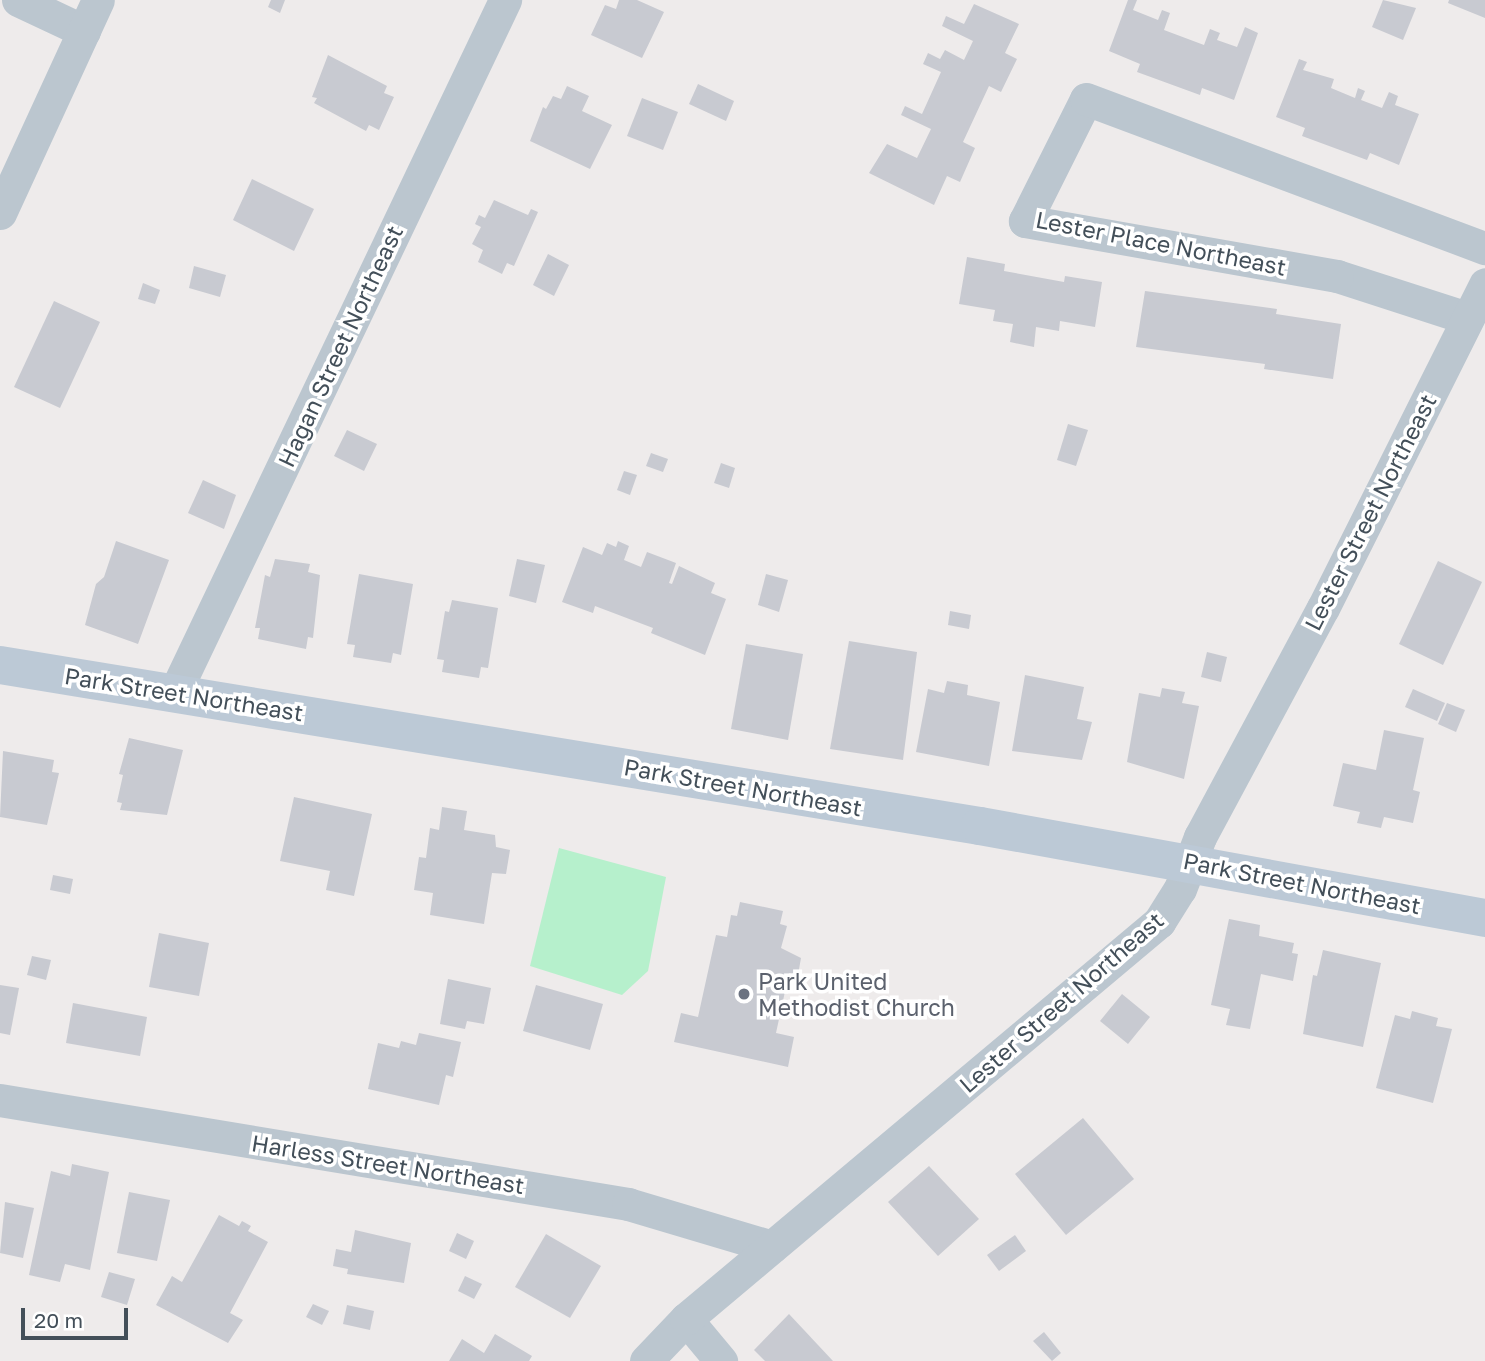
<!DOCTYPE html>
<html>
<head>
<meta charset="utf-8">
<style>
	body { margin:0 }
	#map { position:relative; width:1485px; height:1361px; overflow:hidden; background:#eeebeb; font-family:"Golos Text",sans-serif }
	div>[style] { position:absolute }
	.green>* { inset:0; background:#b6f0cc }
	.building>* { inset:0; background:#c8cad1 }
	.street>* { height:33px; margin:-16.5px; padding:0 16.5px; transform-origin:16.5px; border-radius:16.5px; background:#bbc6cf }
	.secondary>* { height:38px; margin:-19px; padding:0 19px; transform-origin:19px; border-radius:19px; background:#bcc9d6 }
	.dots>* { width:19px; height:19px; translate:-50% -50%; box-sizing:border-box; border:4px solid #fff; border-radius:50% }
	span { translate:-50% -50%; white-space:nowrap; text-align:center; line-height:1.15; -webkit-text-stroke:7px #fff; paint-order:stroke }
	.street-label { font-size:23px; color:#434f59 }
	.worship-label { font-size:23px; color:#5b616d }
	.left { translate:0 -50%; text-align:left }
	.scale { position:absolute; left:21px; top:1308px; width:107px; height:32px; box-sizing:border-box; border:4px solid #434f59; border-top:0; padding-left:9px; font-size:21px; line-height:24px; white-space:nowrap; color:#434f59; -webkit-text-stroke:5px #fff; paint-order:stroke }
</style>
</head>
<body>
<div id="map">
	<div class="green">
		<i style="clip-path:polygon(559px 848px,666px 877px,648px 971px,622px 995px,530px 966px)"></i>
	</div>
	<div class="building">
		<i style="clip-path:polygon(271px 0,285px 0,280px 13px,268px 7px)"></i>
		<i style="clip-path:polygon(619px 0,637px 0,664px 12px,642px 58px,591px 35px,605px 5px,616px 9px)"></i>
		<i style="clip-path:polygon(1128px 0,1137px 0,1133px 10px,1158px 20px,1162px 10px,1170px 13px,1164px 30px,1204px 45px,1210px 29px,1220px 33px,1217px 40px,1237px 47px,1245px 27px,1258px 33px,1234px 100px,1202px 88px,1200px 95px,1137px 72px,1140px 64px,1109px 51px)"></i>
		<i style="clip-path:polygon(1383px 0,1416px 8px,1403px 40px,1372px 27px)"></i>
		<i style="clip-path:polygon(1449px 0,1485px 0,1485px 18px,1448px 3px)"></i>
		<i style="clip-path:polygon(974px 4px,1019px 24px,1005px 53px,1017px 59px,1001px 92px,989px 86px,963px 142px,975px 148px,960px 182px,947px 176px,934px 205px,869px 173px,887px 144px,917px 158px,931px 129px,901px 115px,905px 106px,922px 114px,941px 72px,923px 64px,928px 53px,940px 59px,945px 50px,964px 60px,973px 41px,942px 26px,946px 16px,964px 24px)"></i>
		<i style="clip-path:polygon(328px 55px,387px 86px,384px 93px,394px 97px,379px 130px,369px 125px,366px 131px,314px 103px,317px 98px,312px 97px)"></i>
		<i style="clip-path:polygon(1299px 59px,1307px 62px,1303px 70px,1334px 79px,1331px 88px,1355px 98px,1358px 88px,1365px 91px,1361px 100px,1382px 108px,1389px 92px,1398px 96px,1395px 105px,1419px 114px,1399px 165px,1370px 153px,1367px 160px,1302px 136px,1305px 128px,1276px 117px)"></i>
		<i style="clip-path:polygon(698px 84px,734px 101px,726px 121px,689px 104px)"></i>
		<i style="clip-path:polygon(567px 86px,589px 96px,582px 111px,612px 125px,590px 169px,530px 141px,543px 107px,546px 109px,553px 96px,561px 99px)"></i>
		<i style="clip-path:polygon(642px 98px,678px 112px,663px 150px,627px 136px)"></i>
		<i style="clip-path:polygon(252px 179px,314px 209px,294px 251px,233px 220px)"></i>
		<i style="clip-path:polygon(494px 200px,528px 215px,531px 209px,538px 212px,514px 266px,507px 263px,502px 274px,478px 262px,483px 250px,472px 244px,481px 227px,475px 224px,479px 215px,485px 218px)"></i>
		<i style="clip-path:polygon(548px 254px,569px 265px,554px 296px,533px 285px)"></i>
		<i style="clip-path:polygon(967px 257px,1005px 264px,1004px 271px,1064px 282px,1065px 276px,1102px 282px,1095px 327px,1060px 321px,1059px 331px,1036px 327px,1034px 347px,1010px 342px,1013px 324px,993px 321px,995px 310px,959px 304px)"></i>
		<i style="clip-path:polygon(194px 266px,226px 275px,220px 297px,189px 288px)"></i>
		<i style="clip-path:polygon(143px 283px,160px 290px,155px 304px,138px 299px)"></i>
		<i style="clip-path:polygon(1145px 291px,1277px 309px,1276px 314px,1341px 324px,1333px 379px,1264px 369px,1265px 364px,1136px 347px)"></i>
		<i style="clip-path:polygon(54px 301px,100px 322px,60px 408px,14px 387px)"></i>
		<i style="clip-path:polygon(1068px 424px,1088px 430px,1076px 466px,1057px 460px)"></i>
		<i style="clip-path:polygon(347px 430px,377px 444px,364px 471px,334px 456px)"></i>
		<i style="clip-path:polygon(651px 453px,668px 459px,663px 472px,646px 466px)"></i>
		<i style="clip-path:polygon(721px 463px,735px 468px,729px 488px,714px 483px)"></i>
		<i style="clip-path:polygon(624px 471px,637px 475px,630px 495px,617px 490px)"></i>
		<i style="clip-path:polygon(203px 480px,236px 495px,224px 529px,188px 513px)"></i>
		<i style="clip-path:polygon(116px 541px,169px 560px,138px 644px,85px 625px,96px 584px,104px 577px)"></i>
		<i style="clip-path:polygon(618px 541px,629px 546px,624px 560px,641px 567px,647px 552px,676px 563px,669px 583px,672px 584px,679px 566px,715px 583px,711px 593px,726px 599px,705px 655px,651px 633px,653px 628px,595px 606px,593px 613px,562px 602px,583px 547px,602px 555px,607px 543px,616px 547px)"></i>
		<i style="clip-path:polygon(275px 559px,310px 564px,308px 572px,320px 575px,313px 638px,308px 637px,306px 649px,258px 639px,260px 628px,255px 628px,265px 575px,270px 577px)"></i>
		<i style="clip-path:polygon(517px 559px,545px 565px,536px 603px,509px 596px)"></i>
		<i style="clip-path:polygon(1438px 561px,1482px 582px,1443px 665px,1399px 644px)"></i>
		<i style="clip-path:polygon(359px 574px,413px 584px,401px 655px,393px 653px,391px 663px,353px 657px,355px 645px,347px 644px)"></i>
		<i style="clip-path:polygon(766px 574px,788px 580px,779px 612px,758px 605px)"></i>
		<i style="clip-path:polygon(452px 600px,498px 608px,488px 668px,481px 667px,479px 678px,442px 672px,444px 660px,437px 659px,445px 611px,449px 612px)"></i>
		<i style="clip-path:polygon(950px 611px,971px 615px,969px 629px,948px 625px)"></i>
		<i style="clip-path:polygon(849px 641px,917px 652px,903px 760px,830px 749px)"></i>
		<i style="clip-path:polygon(746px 644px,803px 654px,788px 740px,731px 729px)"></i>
		<i style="clip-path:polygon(1207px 652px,1227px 657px,1221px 682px,1201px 677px)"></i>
		<i style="clip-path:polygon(1025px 675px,1084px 687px,1077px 719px,1092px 722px,1082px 760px,1012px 751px)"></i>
		<i style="clip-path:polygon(947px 681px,968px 685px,967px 695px,1000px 702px,989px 766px,916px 752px,928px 689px,944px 693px)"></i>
		<i style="clip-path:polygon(1162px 688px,1185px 692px,1182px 703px,1199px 706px,1184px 779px,1127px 762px,1139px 693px,1160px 697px)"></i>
		<i style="clip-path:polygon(1413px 689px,1445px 703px,1437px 721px,1405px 707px)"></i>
		<i style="clip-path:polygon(1447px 703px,1465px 710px,1456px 732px,1438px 724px)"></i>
		<i style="clip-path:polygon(1384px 730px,1424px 738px,1413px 790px,1420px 792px,1413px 823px,1384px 817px,1381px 828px,1357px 823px,1360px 812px,1333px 806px,1343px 763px,1376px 770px)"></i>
		<i style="clip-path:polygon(129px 738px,183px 750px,167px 815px,120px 810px,122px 803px,117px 802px,123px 775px,119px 774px)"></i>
		<i style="clip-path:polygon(3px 751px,54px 760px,52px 772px,59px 773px,47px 825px,0 817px)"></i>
		<i style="clip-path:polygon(294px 797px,372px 814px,354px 896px,326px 890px,330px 871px,280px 861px)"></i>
		<i style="clip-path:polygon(442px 807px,467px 811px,464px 830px,495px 835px,496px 847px,510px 850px,506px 874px,492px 873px,484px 924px,430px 915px,433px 893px,414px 890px,419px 857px,426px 858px,430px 828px,439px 830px)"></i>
		<i style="clip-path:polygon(53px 875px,73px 879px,70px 894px,50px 890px)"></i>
		<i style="clip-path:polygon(740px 902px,783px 911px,780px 924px,787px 926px,781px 948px,801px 958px,798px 975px,789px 973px,776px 1033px,794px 1037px,788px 1067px,674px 1042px,681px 1013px,698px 1017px,716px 935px,727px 937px,731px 915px,737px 916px)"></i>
		<i style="clip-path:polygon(1229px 919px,1260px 925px,1259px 936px,1294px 943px,1292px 953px,1298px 954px,1293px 981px,1261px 974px,1250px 1029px,1226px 1025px,1230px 1009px,1211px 1005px)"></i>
		<i style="clip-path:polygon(159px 933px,209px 943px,199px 996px,149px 987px)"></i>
		<i style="clip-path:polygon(1323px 950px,1381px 963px,1363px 1047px,1303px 1034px,1313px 975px,1317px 976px)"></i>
		<i style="clip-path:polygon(32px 956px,51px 960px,46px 980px,27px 975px)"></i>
		<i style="clip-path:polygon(448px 979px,491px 988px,484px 1024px,467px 1021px,465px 1029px,440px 1024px)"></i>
		<i style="clip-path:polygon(0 985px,19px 988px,10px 1035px,0 1033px)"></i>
		<i style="clip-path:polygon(536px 985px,603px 1004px,590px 1050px,523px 1031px)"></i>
		<i style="clip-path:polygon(1122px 994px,1150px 1017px,1128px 1044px,1100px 1021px)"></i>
		<i style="clip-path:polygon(73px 1003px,147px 1017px,140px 1056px,66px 1043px)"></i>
		<i style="clip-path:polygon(1412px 1011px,1438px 1018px,1436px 1026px,1452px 1029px,1433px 1103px,1376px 1088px,1395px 1015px,1410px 1019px)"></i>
		<i style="clip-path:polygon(419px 1033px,461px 1042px,453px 1077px,446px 1075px,439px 1105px,368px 1089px,378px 1043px,399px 1048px,401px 1041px,416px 1045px)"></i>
		<i style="clip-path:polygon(1083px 1118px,1134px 1179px,1066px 1235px,1015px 1174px)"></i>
		<i style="clip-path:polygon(72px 1164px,109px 1172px,90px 1270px,65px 1264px,60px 1282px,29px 1275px,51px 1171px,70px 1176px)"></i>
		<i style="clip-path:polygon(929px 1166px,979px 1219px,938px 1256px,888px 1202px)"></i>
		<i style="clip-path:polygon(129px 1192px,170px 1200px,157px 1261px,117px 1253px)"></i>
		<i style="clip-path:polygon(5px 1202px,34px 1208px,23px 1258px,0 1253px)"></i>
		<i style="clip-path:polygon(219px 1215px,239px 1226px,242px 1221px,251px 1226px,248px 1231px,268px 1242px,230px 1313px,243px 1320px,228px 1343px,156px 1305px,172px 1276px,182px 1282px)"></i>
		<i style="clip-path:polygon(355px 1230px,411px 1243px,404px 1283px,347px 1274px,348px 1269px,333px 1266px,336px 1249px,351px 1252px)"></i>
		<i style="clip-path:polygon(457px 1233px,474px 1241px,466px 1259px,449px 1251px)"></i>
		<i style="clip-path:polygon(546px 1234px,601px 1266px,570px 1318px,515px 1287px)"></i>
		<i style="clip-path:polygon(1015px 1235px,1026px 1251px,999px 1271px,987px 1255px)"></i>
		<i style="clip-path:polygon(109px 1272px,135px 1279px,127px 1305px,101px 1297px)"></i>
		<i style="clip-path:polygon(465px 1276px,482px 1284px,474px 1299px,458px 1291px)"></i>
		<i style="clip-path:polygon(313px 1304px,329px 1311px,322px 1325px,306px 1317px)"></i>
		<i style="clip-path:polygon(347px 1305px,374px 1311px,370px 1330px,343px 1324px)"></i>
		<i style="clip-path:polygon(789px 1314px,833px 1361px,765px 1361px,754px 1350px)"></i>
		<i style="clip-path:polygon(1044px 1332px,1061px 1353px,1052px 1361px,1033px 1341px)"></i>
		<i style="clip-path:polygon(495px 1334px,532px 1356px,529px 1361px,449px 1361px,462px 1339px,484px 1353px)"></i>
	</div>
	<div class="street">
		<i style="left:18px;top:0;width:73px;rotate:25.2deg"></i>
		<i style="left:0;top:213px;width:234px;rotate:-65.3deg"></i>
		<i style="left:1467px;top:318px;width:137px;rotate:-162.1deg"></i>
		<i style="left:1337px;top:276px;width:317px;rotate:-170deg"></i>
		<i style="left:1025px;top:221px;width:136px;rotate:-63.4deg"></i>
		<i style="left:1086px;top:99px;width:426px;rotate:20.5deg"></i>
		<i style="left:175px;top:692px;width:767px;rotate:-64.5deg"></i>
		<i style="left:0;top:1100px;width:637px;rotate:9.4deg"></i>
		<i style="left:628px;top:1204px;width:150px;rotate:16.6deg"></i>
		<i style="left:686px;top:1319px;width:55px;rotate:50.2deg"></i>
		<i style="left:646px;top:1361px;width:58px;rotate:-46.4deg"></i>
		<i style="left:686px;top:1319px;width:618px;rotate:-40.01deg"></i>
		<i style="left:1159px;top:922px;width:39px;rotate:-58deg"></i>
		<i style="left:1180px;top:889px;width:56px;rotate:-69deg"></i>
		<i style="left:1200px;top:837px;width:260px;rotate:-61.8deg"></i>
		<i style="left:1323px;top:608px;width:362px;rotate:-63.4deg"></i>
	</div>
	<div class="secondary">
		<i style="left:0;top:665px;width:993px;rotate:9.33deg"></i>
		<i style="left:980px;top:826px;width:513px;rotate:10.32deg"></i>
	</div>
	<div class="dots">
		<i style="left:744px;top:994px;background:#6b7280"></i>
	</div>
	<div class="street-label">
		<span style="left:1161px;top:243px;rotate:11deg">Lester Place Northeast</span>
		<span style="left:340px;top:346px;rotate:-65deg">Hagan Street Northeast</span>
		<span style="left:1370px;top:512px;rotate:-63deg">Lester Street Northeast</span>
		<span style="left:184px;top:694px;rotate:9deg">Park Street Northeast</span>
		<span style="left:743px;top:787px;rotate:10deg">Park Street Northeast</span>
		<span style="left:1302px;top:883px;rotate:11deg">Park Street Northeast</span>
		<span style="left:1061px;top:1002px;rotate:-41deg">Lester Street Northeast</span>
		<span style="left:388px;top:1164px;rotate:9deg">Harless Street Northeast</span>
	</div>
	<div class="worship-label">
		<span class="left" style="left:758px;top:994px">Park United<br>Methodist Church</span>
	</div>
	<div class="scale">20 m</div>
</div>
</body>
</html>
